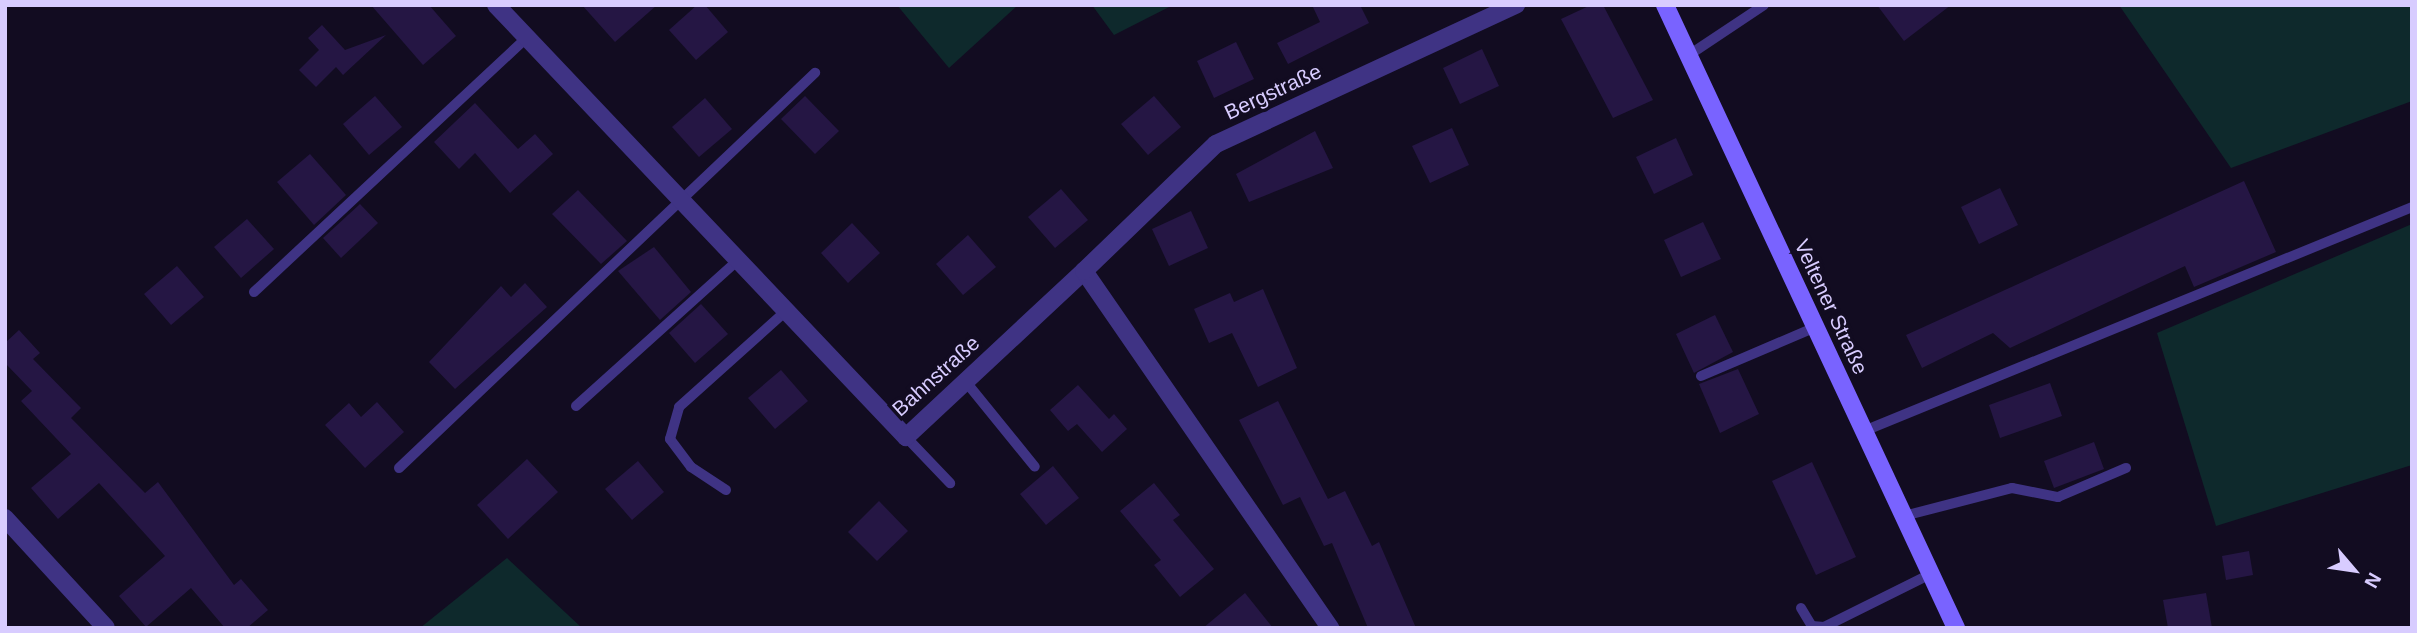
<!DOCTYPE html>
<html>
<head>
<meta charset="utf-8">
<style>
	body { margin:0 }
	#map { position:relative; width:2417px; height:633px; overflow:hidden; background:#120c21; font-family:Arial,sans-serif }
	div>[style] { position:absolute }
	.green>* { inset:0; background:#0e292c }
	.building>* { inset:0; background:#251644 }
	.service>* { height:10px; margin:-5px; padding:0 5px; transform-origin:5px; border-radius:5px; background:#3f3384 }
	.minor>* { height:18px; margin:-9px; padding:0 9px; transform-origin:9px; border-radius:9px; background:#3f3384 }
	.secondary>* { height:18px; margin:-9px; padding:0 9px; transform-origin:9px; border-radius:9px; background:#7963ff }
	span { translate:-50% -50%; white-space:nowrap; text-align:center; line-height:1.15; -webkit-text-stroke:7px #120c21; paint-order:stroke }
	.street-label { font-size:21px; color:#d8ccff }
	.frame { position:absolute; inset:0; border:7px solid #d8ccff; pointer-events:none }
	.north { position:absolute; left:2319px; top:535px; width:70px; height:70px; -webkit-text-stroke:5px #120c21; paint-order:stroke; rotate:119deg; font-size:19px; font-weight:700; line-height:28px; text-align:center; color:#d8ccff }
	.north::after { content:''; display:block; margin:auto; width:24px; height:32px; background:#d8ccff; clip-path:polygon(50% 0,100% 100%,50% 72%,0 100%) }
</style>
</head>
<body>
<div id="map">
	<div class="green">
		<i style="clip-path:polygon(897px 5px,1018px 5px,949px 68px)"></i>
		<i style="clip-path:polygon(1092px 5px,1173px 5px,1114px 35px)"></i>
		<i style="clip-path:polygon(2119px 5px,2412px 5px,2412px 101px,2231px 168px)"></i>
		<i style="clip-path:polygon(2412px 224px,2412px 465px,2216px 526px,2157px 333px)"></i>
		<i style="clip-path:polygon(507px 558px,582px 628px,420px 628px)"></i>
	</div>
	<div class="building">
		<i style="clip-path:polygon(371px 5px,429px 5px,456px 36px,423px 65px)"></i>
		<i style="clip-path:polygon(582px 5px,657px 5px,615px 42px)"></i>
		<i style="clip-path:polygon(697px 5px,705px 5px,728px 32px,696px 60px,669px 30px)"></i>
		<i style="clip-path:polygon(1312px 5px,1360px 5px,1369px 23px,1288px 64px,1277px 43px,1320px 22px)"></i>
		<i style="clip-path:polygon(1591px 5px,1603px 5px,1653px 100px,1613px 118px,1561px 19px)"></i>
		<i style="clip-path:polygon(1877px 5px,1951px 5px,1904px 41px)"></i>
		<i style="clip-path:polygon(322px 25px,345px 50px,386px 35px,343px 75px,336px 67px,316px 87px,299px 70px,319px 50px,308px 38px)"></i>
		<i style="clip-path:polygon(1236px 42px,1254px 79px,1214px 98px,1197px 61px)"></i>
		<i style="clip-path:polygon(1482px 49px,1499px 86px,1460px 104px,1443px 68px)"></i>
		<i style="clip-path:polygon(375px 96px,402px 127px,369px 155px,343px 124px)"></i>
		<i style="clip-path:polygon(805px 96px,839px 131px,815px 154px,781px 119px)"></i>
		<i style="clip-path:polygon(1154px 96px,1181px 127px,1148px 155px,1121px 124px)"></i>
		<i style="clip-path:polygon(705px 98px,732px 129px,699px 157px,672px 127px)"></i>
		<i style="clip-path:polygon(475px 103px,518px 149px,535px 134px,553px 154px,510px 193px,475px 153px,459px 169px,434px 142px)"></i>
		<i style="clip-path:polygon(1452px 128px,1469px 165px,1430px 183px,1412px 146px)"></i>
		<i style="clip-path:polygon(1315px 131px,1333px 168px,1249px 202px,1236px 174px)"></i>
		<i style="clip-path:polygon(1676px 138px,1693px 175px,1654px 194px,1636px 157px)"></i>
		<i style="clip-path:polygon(310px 154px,346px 195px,314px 225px,277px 182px)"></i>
		<i style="clip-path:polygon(2244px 181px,2276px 252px,2194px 287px,2185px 266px,2010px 348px,1993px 333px,1922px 368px,1906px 335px)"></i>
		<i style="clip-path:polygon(2000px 188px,2018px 225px,1979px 244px,1961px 207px)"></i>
		<i style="clip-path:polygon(1061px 189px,1088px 220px,1055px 248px,1028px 217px)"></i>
		<i style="clip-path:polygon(578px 190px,627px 241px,601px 264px,552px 214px)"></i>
		<i style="clip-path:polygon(360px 204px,378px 223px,341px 258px,323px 238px)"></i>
		<i style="clip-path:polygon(1191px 211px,1208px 248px,1169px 266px,1152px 229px)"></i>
		<i style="clip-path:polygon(247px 219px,274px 249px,241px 278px,214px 247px)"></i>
		<i style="clip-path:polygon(1703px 222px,1721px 259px,1681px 277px,1664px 240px)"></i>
		<i style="clip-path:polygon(852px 223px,880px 253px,848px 283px,821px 253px)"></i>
		<i style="clip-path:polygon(968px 235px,996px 267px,963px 295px,936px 264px)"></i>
		<i style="clip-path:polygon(654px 247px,691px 292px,660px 320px,618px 271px)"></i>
		<i style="clip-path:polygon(177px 266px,204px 297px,171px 325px,144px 294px)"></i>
		<i style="clip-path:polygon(525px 283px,547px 307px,455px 389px,429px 362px,501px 286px,511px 297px)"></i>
		<i style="clip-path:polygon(1263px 289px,1297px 368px,1258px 387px,1232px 333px,1209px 343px,1194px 309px,1230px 293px,1234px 302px)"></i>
		<i style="clip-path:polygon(701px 304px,728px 334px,695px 363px,669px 333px)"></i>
		<i style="clip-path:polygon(1715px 315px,1733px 352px,1694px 373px,1676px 334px)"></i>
		<i style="clip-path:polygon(19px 330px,40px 353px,33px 359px,81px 408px,71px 418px,145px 493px,158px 482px,234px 585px,241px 579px,268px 610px,247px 628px,225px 628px,191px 588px,146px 627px,119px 596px,165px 556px,99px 483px,58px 519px,31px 488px,71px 454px,21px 401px,32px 391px,5px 363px,5px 343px)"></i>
		<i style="clip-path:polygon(1738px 369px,1759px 414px,1720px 433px,1699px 384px)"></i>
		<i style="clip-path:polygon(781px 370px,808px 401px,775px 429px,748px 398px)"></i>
		<i style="clip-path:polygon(2050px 383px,2062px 416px,2000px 438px,1989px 405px)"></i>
		<i style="clip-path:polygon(1078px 385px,1109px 419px,1114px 414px,1127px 429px,1102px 452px,1077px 424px,1068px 431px,1050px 410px)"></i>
		<i style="clip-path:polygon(1278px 401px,1328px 499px,1345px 491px,1372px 546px,1379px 542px,1416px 628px,1368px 628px,1332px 543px,1324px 546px,1300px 497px,1283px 505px,1239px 420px)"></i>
		<i style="clip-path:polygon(377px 402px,404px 432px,365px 468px,325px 425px,349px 403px,361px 417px)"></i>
		<i style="clip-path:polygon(2094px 442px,2104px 469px,2054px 488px,2044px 461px)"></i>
		<i style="clip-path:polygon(527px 459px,558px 492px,508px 539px,477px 505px)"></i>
		<i style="clip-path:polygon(638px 461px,664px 492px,632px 520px,605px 489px)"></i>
		<i style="clip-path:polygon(1812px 462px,1856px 557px,1816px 575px,1772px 481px)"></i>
		<i style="clip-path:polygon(1053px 466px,1079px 498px,1046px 525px,1020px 494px)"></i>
		<i style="clip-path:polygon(1154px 483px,1180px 515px,1173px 520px,1214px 569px,1180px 597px,1154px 565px,1161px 560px,1120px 511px)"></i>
		<i style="clip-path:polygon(879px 501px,908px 531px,877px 561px,848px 532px)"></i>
		<i style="clip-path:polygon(2249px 551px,2253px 575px,2226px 580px,2222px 556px)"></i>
		<i style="clip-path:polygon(1245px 593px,1273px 628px,1203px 628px)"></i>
		<i style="clip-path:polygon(2206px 593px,2212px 628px,2168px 628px,2163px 600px)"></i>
	</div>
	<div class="service">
		<i style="left:1689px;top:55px;width:90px;rotate:-33.7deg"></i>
		<i style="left:254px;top:292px;width:374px;rotate:-43deg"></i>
		<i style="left:1701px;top:376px;width:125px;rotate:-23.1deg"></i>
		<i style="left:966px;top:382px;width:109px;rotate:50.9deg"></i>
		<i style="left:576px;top:406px;width:218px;rotate:-42deg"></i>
		<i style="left:1864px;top:431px;width:592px;rotate:-22.23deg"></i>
		<i style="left:906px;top:437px;width:64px;rotate:46.3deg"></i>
		<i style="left:399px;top:468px;width:574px;rotate:-43.52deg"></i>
		<i style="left:726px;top:490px;width:42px;rotate:-146.7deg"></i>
		<i style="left:691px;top:467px;width:35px;rotate:-127deg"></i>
		<i style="left:670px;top:439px;width:33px;rotate:-74deg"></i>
		<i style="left:679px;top:407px;width:144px;rotate:-41.9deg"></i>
		<i style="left:1904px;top:516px;width:112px;rotate:-14.5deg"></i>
		<i style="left:2012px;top:488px;width:47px;rotate:11.1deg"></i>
		<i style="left:2058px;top:497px;width:74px;rotate:-23.1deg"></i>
		<i style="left:1801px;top:608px;width:21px;rotate:59deg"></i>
		<i style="left:1812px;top:626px;width:12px;rotate:5deg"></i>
		<i style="left:1824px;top:627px;width:119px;rotate:-26.4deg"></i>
	</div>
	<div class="minor">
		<i style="left:496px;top:5px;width:596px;rotate:46.5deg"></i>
		<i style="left:906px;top:437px;width:243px;rotate:-43deg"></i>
		<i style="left:1084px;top:271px;width:434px;rotate:55.4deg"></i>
		<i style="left:1084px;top:271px;width:183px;rotate:-43.9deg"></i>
		<i style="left:1216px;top:144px;width:331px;rotate:-24.9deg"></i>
		<i style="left:5px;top:518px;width:149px;rotate:47.4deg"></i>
	</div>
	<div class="secondary">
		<i style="left:1665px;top:5px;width:688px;rotate:64.96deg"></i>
	</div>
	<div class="street-label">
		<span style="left:1273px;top:92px;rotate:-25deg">Bergstraße</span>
		<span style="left:1831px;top:307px;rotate:65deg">Veltener Straße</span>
		<span style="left:936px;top:376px;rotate:-42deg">Bahnstraße</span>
	</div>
	<div class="frame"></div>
	<div class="north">N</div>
</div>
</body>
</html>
